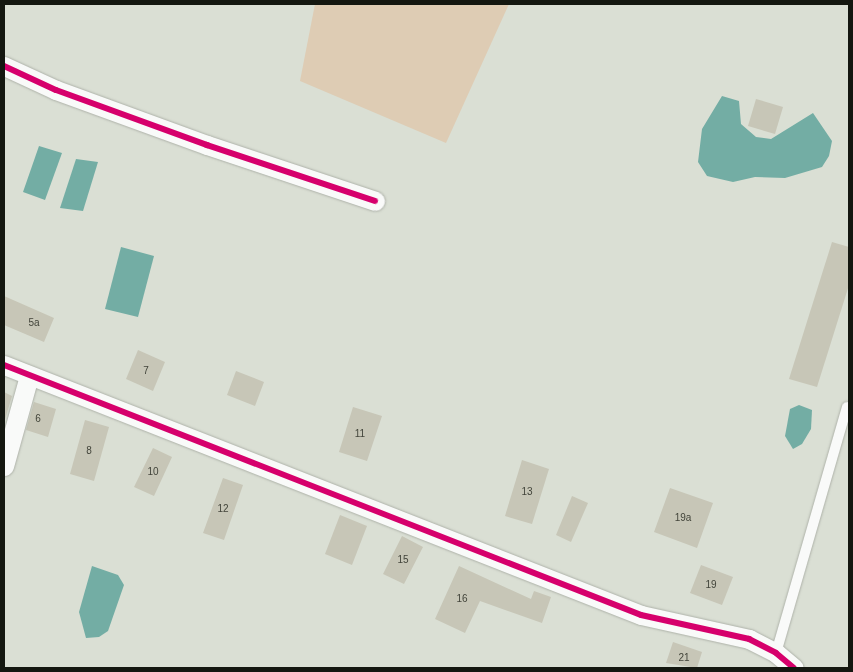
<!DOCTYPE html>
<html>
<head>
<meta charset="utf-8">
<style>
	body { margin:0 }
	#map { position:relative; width:853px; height:672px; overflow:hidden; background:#dadfd4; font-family:Helvetica,sans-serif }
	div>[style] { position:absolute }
	.green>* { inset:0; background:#deccb4 }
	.water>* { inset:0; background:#73ada4 }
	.building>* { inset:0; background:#c7c6b7 }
	.roads { filter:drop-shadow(0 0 1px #aeb2a9) drop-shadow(0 0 1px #aeb2a9) }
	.lane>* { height:10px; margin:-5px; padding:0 5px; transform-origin:5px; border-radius:5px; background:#f9faf9 }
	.street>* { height:19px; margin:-9.5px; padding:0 9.5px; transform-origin:9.5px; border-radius:9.5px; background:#f9faf9 }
	.cycleway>* { height:6px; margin:-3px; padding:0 3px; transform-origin:3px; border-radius:3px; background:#d6006c }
	span { translate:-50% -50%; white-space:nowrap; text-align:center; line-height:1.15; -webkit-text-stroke:4.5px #dbe4cf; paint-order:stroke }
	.number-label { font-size:10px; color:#42443a }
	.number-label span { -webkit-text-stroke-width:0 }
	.frame { position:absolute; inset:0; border:5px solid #141710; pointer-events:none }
</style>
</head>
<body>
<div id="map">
	<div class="green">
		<i style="clip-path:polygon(315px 4px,509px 4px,446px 143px,300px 81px)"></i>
	</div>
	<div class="water">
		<i style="clip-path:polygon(722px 96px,739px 101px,741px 124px,756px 137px,771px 139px,813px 113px,832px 141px,829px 156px,822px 167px,785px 178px,755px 177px,733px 182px,707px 176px,698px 162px,702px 129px)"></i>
		<i style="clip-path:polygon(39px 146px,62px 153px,45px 200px,23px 192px)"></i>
		<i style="clip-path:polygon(76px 159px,98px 162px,83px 211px,60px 208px)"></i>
		<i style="clip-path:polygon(121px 247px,154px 256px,138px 317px,105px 309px)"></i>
		<i style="clip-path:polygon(799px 405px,812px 410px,811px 429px,802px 444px,793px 449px,785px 436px,790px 409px)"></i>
		<i style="clip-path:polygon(92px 566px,118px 575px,124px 585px,108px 631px,99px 637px,86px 638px,79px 612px)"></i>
	</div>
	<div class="building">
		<i style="clip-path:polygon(756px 99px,783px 107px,775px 134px,748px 126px)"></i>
		<i style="clip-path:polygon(832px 242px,849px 247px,849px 285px,817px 387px,789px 379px)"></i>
		<i style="clip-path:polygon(4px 296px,54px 318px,44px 342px,4px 325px)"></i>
		<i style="clip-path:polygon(138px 350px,165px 362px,153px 391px,126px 379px)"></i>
		<i style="clip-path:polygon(236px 371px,264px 382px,255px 406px,227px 395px)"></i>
		<i style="clip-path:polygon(4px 392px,12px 396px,4px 423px)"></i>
		<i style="clip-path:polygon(34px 402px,56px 409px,48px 437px,26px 430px)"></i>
		<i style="clip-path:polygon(353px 407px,382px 416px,367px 461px,339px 452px)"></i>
		<i style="clip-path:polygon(85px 420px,109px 427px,94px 481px,70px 474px)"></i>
		<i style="clip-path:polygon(153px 448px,172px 457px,154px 496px,134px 487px)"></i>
		<i style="clip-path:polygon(522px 460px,549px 469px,532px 524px,505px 516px)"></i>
		<i style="clip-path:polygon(223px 478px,243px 485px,224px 540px,203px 533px)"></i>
		<i style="clip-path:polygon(670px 488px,713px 503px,697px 548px,654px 532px)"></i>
		<i style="clip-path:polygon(572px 496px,588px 503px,571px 542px,556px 535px)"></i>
		<i style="clip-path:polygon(340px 515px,367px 526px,352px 565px,325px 554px)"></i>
		<i style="clip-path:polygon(402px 536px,423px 547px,404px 584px,383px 574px)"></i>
		<i style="clip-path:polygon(701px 565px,733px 577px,722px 605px,690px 593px)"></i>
		<i style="clip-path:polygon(459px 566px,531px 599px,534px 591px,551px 597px,542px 623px,480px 601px,465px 633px,435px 619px)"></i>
		<i style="clip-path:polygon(673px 642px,702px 652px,697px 668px,666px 663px)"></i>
	</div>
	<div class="roads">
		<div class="lane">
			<i style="left:776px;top:653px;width:256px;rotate:-73.9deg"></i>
		</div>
		<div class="street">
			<i style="left:4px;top:66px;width:57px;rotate:24.8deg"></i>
			<i style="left:56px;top:90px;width:161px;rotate:20deg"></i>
			<i style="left:207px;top:145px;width:177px;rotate:18.4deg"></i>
			<i style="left:4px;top:365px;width:684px;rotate:21.43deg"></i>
			<i style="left:641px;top:615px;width:111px;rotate:12.5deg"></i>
			<i style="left:749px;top:639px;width:30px;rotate:27deg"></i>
			<i style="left:776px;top:653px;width:23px;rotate:40deg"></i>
			<i style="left:4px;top:466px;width:93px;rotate:-74.5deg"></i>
		</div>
	</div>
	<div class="cycleway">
		<i style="left:4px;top:66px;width:57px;rotate:24.8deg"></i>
		<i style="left:56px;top:90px;width:161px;rotate:20deg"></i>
		<i style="left:207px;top:145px;width:177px;rotate:18.4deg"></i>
		<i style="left:4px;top:365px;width:684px;rotate:21.43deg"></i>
		<i style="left:641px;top:615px;width:111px;rotate:12.5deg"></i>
		<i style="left:749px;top:639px;width:30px;rotate:27deg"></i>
		<i style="left:776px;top:653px;width:23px;rotate:40deg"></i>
	</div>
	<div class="number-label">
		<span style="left:34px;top:323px">5а</span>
		<span style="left:146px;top:371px">7</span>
		<span style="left:38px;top:419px">6</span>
		<span style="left:360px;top:434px">11</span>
		<span style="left:89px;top:451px">8</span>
		<span style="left:153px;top:472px">10</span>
		<span style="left:527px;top:492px">13</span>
		<span style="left:223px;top:509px">12</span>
		<span style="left:683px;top:518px">19а</span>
		<span style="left:403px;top:560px">15</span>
		<span style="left:711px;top:585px">19</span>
		<span style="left:462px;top:599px">16</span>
		<span style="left:684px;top:658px">21</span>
	</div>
	<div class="frame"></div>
</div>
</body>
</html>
